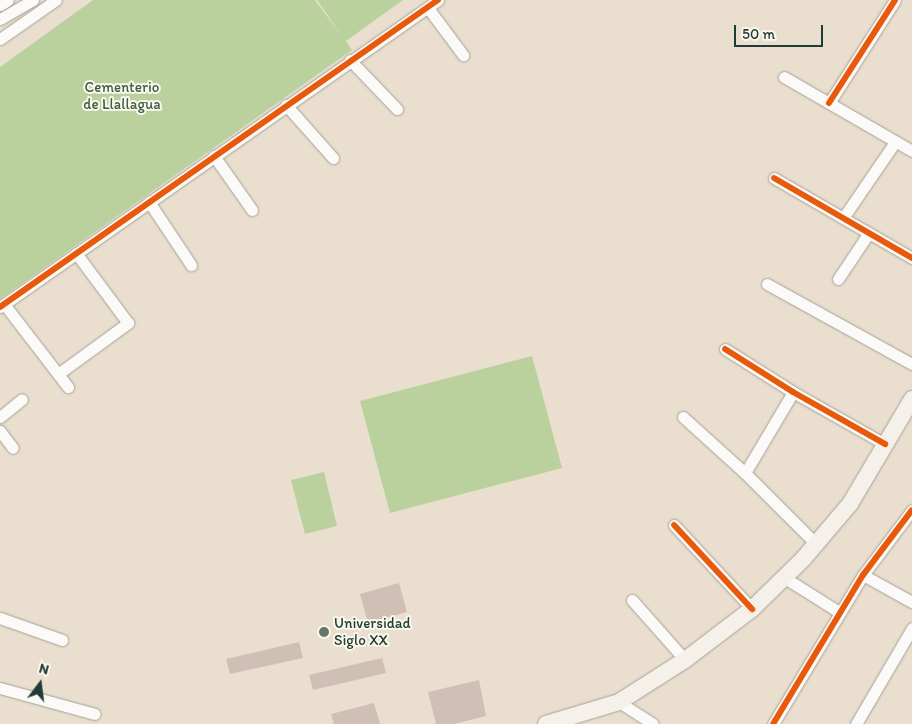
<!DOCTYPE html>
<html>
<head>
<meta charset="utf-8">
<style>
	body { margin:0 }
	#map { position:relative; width:912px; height:724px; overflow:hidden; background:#eadfcf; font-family:Itim,sans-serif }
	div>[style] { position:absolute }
	.green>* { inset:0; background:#bad19e }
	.building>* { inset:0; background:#d0bfb5 }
	.roads { filter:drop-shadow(0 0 1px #a5a298) drop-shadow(0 0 1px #a5a298) }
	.street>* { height:11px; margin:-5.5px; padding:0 5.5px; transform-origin:5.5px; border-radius:5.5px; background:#fcfaf8 }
	.secondary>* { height:16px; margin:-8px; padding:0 8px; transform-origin:8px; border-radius:8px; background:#f5f1ea }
	.cycleway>* { height:6px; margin:-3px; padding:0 3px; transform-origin:3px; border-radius:3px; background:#e8590c }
	.dots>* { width:14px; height:14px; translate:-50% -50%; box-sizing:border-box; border:2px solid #fbf7ec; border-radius:50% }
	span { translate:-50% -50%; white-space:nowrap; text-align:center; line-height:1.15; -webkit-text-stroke:4px #fbf7ec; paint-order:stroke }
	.park-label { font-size:15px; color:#3c5f44 }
	.poi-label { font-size:15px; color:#1f3d34 }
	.left { translate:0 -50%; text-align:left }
	.north { position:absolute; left:15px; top:659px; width:50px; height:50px; -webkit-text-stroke:4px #fbf7ec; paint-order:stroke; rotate:15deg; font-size:14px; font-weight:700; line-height:20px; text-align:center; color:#1f3d34 }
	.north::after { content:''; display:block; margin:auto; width:18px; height:22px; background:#1f3d34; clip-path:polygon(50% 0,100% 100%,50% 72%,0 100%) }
	.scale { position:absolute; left:734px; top:25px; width:89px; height:22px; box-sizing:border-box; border:2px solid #1f3d34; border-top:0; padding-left:6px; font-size:15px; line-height:18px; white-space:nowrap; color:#1f3d34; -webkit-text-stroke:4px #fbf7ec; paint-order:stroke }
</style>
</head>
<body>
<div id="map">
	<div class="green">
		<i style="clip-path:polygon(93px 0,315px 0,344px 39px,317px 0,403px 0,346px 41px,352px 50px,0 299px,0 67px)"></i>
		<i style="clip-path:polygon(532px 356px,562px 468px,390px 513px,360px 401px)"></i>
		<i style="clip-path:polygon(324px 472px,337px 526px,305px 534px,291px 480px)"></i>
	</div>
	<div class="building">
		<i style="clip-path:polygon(399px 583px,407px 612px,368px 623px,360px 594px)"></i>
		<i style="clip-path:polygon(299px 642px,303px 658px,230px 674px,226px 659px)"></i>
		<i style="clip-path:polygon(382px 658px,386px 673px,313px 690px,309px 675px)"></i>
		<i style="clip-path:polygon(479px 680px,486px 716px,454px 724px,436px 724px,428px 692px)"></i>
		<i style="clip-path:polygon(374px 703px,380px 724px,334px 724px,331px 714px)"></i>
	</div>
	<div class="roads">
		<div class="street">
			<i style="left:0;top:5px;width:9px;rotate:-32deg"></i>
			<i style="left:428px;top:8px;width:59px;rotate:53.3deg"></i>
			<i style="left:0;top:19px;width:38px;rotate:-30deg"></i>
			<i style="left:0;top:39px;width:68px;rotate:-34.9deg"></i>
			<i style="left:350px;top:60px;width:68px;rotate:46.2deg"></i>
			<i style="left:784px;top:77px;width:148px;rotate:30deg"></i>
			<i style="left:829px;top:103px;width:122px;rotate:-57.3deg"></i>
			<i style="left:286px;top:105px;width:71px;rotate:48.4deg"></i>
			<i style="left:214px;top:156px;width:66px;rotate:54.9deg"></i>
			<i style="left:774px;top:178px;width:160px;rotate:30.1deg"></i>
			<i style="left:149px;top:202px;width:76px;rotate:56.3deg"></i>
			<i style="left:843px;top:218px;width:92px;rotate:-55.6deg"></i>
			<i style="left:838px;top:279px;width:54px;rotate:-56.3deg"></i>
			<i style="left:767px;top:284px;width:166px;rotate:28.9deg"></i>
			<i style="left:4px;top:304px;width:105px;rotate:52.4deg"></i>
			<i style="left:0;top:307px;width:535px;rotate:-35.03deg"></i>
			<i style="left:725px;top:349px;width:80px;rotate:32.3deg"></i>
			<i style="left:793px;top:392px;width:106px;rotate:29.5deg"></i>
			<i style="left:58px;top:374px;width:87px;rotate:-36.1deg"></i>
			<i style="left:128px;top:323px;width:87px;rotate:-126.6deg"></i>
			<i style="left:0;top:417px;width:28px;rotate:-39deg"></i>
			<i style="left:683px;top:417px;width:84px;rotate:42.1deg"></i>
			<i style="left:745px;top:473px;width:100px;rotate:45deg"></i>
			<i style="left:0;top:431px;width:21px;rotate:53deg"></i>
			<i style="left:745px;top:473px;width:94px;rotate:-59.3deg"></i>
			<i style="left:674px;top:525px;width:115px;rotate:47.1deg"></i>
			<i style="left:863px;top:575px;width:56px;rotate:28.9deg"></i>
			<i style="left:785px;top:578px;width:64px;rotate:32.2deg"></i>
			<i style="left:632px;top:600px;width:80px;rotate:48.5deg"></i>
			<i style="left:0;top:618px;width:66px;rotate:19.5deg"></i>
			<i style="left:0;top:688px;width:98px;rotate:15.3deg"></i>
			<i style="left:619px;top:702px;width:40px;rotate:32.9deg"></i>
			<i style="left:773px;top:724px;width:174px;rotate:-58.9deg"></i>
			<i style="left:863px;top:575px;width:81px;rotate:-53deg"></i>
			<i style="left:856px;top:724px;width:111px;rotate:-59.7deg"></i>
		</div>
		<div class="secondary">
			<i style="left:546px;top:724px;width:76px;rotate:-16.8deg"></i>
			<i style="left:619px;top:702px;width:78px;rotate:-32.5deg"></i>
			<i style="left:685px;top:660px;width:84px;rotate:-37.3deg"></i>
			<i style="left:752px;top:609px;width:73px;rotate:-44.4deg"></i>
			<i style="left:804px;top:558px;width:71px;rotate:-49.6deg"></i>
			<i style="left:850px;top:504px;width:122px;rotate:-59.4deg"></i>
		</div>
	</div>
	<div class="cycleway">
		<i style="left:829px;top:103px;width:122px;rotate:-57.3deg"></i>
		<i style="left:774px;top:178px;width:160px;rotate:30.1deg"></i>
		<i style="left:0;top:307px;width:535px;rotate:-35.03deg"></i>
		<i style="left:725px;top:349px;width:80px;rotate:32.3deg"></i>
		<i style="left:793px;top:392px;width:106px;rotate:29.5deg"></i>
		<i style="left:674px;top:525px;width:115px;rotate:47.1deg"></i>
		<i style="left:773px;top:724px;width:174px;rotate:-58.9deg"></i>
		<i style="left:863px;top:575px;width:81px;rotate:-53deg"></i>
	</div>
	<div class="dots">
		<i style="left:324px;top:632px;background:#66766a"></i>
	</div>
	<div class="park-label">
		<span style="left:122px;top:96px">Cementerio<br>de Llallagua</span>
	</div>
	<div class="poi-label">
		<span class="left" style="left:334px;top:632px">Universidad<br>Siglo XX</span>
	</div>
	<div class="north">N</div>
	<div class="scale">50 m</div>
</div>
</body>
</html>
